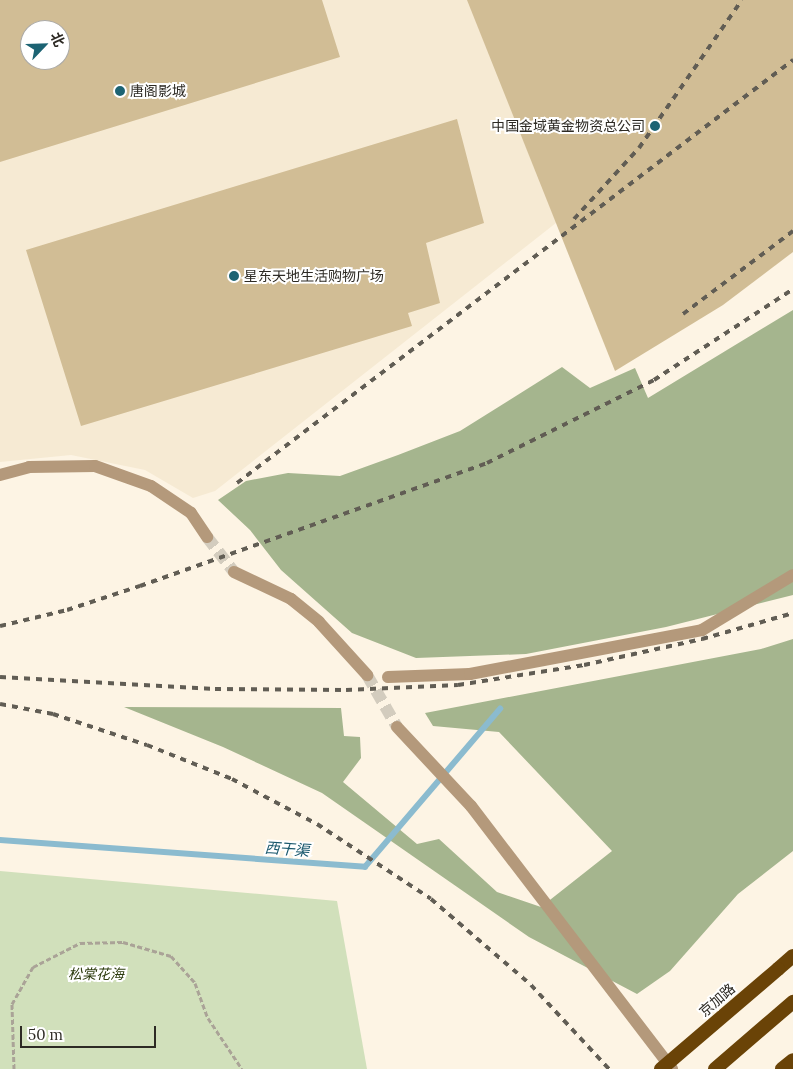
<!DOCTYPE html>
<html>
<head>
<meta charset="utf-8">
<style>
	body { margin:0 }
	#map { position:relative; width:793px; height:1069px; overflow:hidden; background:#fdf4e4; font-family:Lora,"Noto Sans SC",serif }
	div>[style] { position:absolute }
	.built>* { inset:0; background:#f6ead3 }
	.green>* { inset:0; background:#d1e0bb }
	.forest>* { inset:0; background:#a5b58e }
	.stream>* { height:5.5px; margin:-2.75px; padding:0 2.75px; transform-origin:2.75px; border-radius:2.75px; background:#8bbbcf }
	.building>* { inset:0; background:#d1bd95 }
	.minor-tunnel>* { height:12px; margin-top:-6px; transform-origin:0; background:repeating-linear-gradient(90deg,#d3ccbe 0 12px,transparent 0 18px) }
	.path>* { height:3px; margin-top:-1.5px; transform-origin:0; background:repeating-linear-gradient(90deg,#aaa397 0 5px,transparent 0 7.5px) }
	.minor>* { height:12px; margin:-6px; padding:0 6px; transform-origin:6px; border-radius:6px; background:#b4997b }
	.trunk>* { height:14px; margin:-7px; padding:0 7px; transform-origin:7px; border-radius:7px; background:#6a4307 }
	.rail>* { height:4px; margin-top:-2px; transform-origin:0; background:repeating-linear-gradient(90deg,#615d54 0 6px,transparent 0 12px) }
	.trunk-bridge>* { height:14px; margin:-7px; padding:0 7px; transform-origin:7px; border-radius:7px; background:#6a4307 }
	.dots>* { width:14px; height:14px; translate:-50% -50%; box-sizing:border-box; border:2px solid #fff; border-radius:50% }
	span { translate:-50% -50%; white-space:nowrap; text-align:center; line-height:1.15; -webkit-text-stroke:4px #fff; paint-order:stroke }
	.poi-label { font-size:14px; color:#2d2a24 }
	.left { translate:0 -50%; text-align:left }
	.right { translate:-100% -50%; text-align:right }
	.park-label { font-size:14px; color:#2d3c0e; font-style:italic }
	.street-label { font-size:14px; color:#2d2a24 }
	.water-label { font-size:15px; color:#18576c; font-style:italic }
	.north { position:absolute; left:20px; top:20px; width:50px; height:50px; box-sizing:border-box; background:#fff; border:1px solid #abaaa7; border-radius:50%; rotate:66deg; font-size:14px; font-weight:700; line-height:20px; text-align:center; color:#2d2a24 }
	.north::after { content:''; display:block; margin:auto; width:18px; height:22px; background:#1c6373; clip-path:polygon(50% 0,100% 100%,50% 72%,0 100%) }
	.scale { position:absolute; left:20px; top:1026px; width:136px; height:22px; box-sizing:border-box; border:2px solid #2d2a24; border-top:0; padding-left:6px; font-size:15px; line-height:18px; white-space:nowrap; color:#2d2a24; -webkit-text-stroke:4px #fff; paint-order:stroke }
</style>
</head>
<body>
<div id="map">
	<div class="built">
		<i style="clip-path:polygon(evenodd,0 0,468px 0,561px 219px,215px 491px,193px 498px,145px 470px,71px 455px,0 462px,0 0,30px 30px,60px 30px,60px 60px,30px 60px,30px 30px)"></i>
	</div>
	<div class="green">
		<i style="clip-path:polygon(0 871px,337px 901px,367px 1069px,0 1069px)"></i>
	</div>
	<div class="forest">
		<i style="clip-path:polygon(793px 310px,793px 595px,666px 627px,526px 654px,416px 658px,352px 633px,281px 570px,250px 530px,218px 500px,246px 481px,288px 473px,340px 476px,398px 455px,460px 431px,562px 367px,590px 388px,635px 368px,648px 398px)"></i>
		<i style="clip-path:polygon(793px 639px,793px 851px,738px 894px,670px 971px,637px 994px,529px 937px,322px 793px,223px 747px,124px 707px,341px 708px,344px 736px,360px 737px,361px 758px,343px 782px,417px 844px,439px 839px,497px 892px,541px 907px,612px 851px,499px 732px,433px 726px,425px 713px,761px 649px)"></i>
	</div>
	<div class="stream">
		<i style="left:0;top:840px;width:366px;rotate:4.2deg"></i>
		<i style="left:365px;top:867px;width:208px;rotate:-49.5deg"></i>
	</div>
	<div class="building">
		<i style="clip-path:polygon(evenodd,0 0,322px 0,340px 57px,0 162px,0 0,30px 30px,60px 30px,60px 60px,30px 60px,30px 30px)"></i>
		<i style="clip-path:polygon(467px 0,793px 0,793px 252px,723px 305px,615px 371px)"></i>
		<i style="clip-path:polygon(457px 119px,484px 223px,426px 243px,440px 303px,408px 313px,412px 326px,81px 426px,26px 250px)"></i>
	</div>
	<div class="minor-tunnel">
		<i style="left:207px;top:537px;width:44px;rotate:52.4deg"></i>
		<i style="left:367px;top:675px;width:60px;rotate:60deg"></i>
	</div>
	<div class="path">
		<i style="left:14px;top:1069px;width:65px;rotate:-91.8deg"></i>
		<i style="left:12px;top:1004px;width:43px;rotate:-60.4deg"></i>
		<i style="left:33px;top:967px;width:53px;rotate:-27.1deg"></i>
		<i style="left:80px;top:943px;width:43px;rotate:-1.3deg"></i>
		<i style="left:123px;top:942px;width:50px;rotate:16.3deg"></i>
		<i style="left:171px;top:956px;width:36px;rotate:48deg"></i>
		<i style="left:195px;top:983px;width:37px;rotate:70deg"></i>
		<i style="left:208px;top:1018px;width:61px;rotate:56.3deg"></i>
	</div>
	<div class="minor">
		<i style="left:0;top:475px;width:30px;rotate:-15deg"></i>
		<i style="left:29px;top:467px;width:66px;rotate:-0.9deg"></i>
		<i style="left:95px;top:466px;width:59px;rotate:19.7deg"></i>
		<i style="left:151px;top:486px;width:48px;rotate:34deg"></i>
		<i style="left:191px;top:513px;width:29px;rotate:56deg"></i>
		<i style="left:234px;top:572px;width:63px;rotate:25.3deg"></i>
		<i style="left:291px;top:599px;width:36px;rotate:39deg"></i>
		<i style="left:319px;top:622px;width:72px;rotate:47.8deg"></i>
		<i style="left:388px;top:677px;width:82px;rotate:-2.1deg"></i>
		<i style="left:470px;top:674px;width:236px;rotate:-10.7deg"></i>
		<i style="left:702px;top:630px;width:106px;rotate:-31.1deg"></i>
		<i style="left:397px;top:727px;width:108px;rotate:46.9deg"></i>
		<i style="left:471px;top:806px;width:331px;rotate:52.6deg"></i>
	</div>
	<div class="trunk">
		<i style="left:778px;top:969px;width:20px;rotate:-41deg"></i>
		<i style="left:715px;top:1069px;width:103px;rotate:-40.7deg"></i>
		<i style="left:782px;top:1069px;width:14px;rotate:-39deg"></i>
	</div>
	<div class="rail">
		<i style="left:574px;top:219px;width:96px;rotate:-47.5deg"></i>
		<i style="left:639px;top:148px;width:180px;rotate:-55.2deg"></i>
		<i style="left:683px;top:314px;width:138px;rotate:-37deg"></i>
		<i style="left:237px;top:483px;width:699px;rotate:-37.26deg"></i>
		<i style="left:0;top:626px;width:69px;rotate:-13.4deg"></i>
		<i style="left:67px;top:610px;width:77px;rotate:-18.2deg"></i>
		<i style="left:140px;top:586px;width:368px;rotate:-19.5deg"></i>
		<i style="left:487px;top:463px;width:186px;rotate:-26.4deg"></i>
		<i style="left:654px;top:380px;width:166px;rotate:-33.2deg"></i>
		<i style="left:0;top:677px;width:215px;rotate:3.2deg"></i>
		<i style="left:215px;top:689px;width:131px;rotate:0.4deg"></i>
		<i style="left:346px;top:690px;width:112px;rotate:-2.6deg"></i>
		<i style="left:458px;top:685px;width:128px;rotate:-9deg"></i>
		<i style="left:584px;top:665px;width:121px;rotate:-12.4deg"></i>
		<i style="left:702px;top:639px;width:95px;rotate:-15.9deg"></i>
		<i style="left:0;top:704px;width:54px;rotate:10.7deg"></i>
		<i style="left:53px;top:714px;width:99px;rotate:18.3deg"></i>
		<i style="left:147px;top:745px;width:92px;rotate:21.8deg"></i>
		<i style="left:232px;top:779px;width:96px;rotate:27.9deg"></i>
		<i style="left:317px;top:824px;width:136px;rotate:33.3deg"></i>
		<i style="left:431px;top:899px;width:132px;rotate:40.7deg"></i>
		<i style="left:531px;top:985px;width:115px;rotate:47.1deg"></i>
	</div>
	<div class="trunk-bridge">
		<i style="left:661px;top:1069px;width:154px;rotate:-40.5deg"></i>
	</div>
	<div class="dots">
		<i style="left:120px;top:91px;background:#1c6373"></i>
		<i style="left:655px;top:126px;background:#1c6373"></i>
		<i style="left:234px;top:276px;background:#1c6373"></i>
	</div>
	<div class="poi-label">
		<span class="left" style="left:130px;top:91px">唐阁影城</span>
		<span class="right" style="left:645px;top:126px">中国金域黄金物资总公司</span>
		<span class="left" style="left:244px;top:276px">星东天地生活购物广场</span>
	</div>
	<div class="park-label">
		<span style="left:96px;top:974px">松棠花海</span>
	</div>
	<div class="street-label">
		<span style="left:717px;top:1000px;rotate:-41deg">京加路</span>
	</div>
	<div class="water-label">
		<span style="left:287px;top:849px;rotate:4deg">西干渠</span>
	</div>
	<div class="north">北</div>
	<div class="scale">50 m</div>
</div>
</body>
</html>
